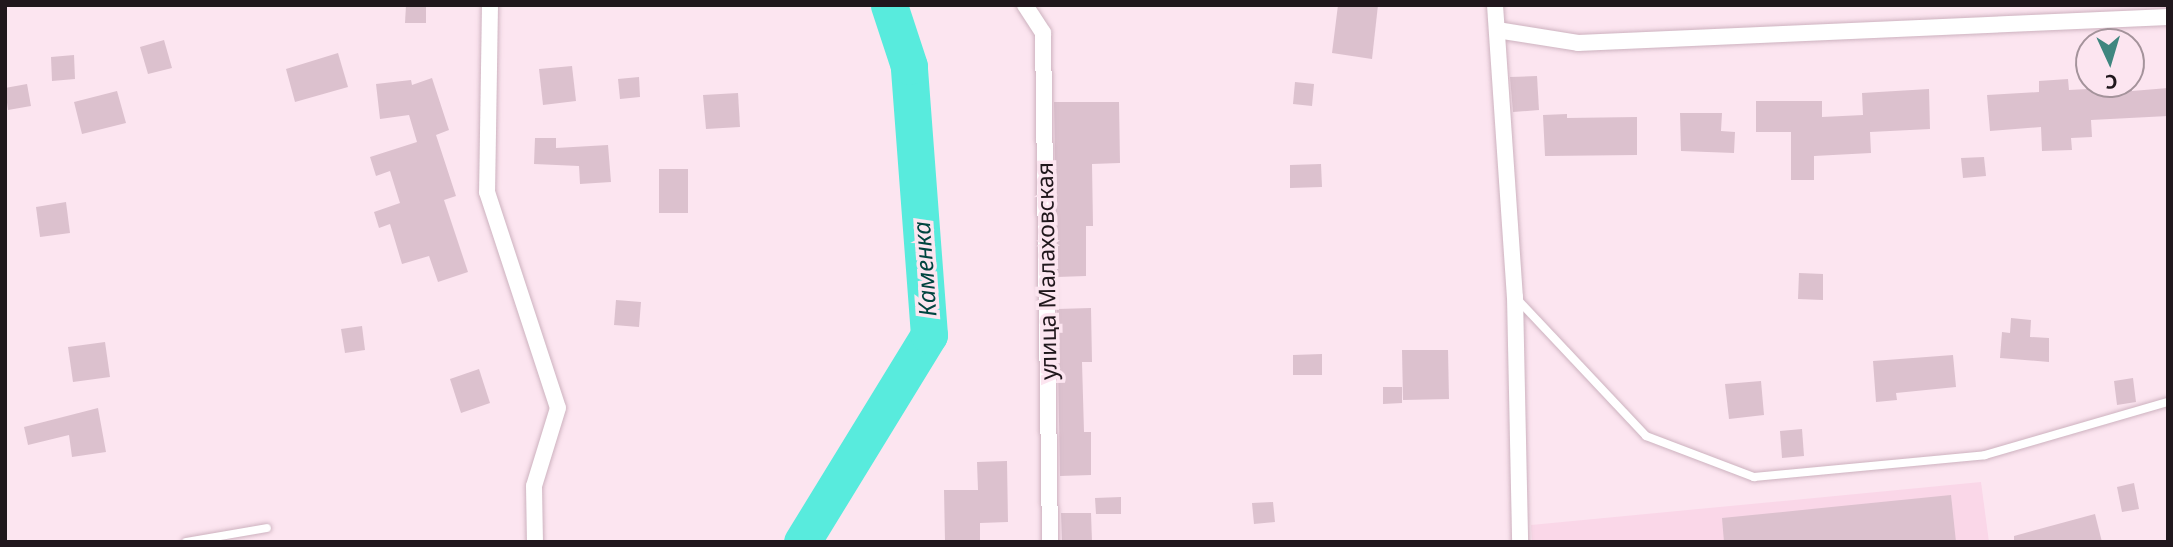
<!DOCTYPE html>
<html>
<head>
<meta charset="utf-8">
<style>
	body { margin:0 }
	#map { position:relative; width:2173px; height:547px; overflow:hidden; background:#fce5f0; font-family:"Noto Sans",sans-serif }
	div>[style] { position:absolute }
	.built>* { inset:0; background:#fad7e8 }
	.river>* { height:37px; margin:-18.5px; padding:0 18.5px; transform-origin:18.5px; border-radius:18.5px; background:#58ebdd }
	.building>* { inset:0; background:#dcc1ce }
	.roads { filter:drop-shadow(0 0 2px #cdb2bf) drop-shadow(0 0 2px #cdb2bf) }
	.service>* { height:8px; margin:-4px; padding:0 4px; transform-origin:4px; border-radius:4px; background:#fff }
	.minor>* { height:16px; margin:-8px; padding:0 8px; transform-origin:8px; border-radius:8px; background:#fff }
	span { translate:-50% -50%; white-space:nowrap; text-align:center; line-height:1.15; -webkit-text-stroke:7px #fce5f0; paint-order:stroke }
	.street-label { font-size:23px; color:#20171c }
	.water-label { font-size:24px; color:#004540; font-style:italic }
	.frame { position:absolute; inset:0; border:7px solid #20171c; pointer-events:none }
	.north { position:absolute; left:2075px; top:28px; width:70px; height:70px; box-sizing:border-box; background:#fce5f0; border:2px solid #a4939b; border-radius:50%; rotate:176deg; font-size:19px; font-weight:700; line-height:28px; text-align:center; color:#20171c }
	.north::after { content:''; display:block; margin:auto; width:24px; height:32px; background:#3f867f; clip-path:polygon(50% 0,100% 100%,50% 72%,0 100%) }
</style>
</head>
<body>
<div id="map">
	<div class="built">
		<i style="clip-path:polygon(1981px 482px,1989px 542px,1532px 542px,1531px 525px)"></i>
	</div>
	<div class="river">
		<i style="left:802px;top:542px;width:243px;rotate:-58.5deg"></i>
		<i style="left:929px;top:335px;width:270px;rotate:-94.3deg"></i>
		<i style="left:909px;top:66px;width:64px;rotate:-108.2deg"></i>
	</div>
	<div class="building">
		<i style="clip-path:polygon(406px 5px,426px 5px,426px 23px,405px 23px)"></i>
		<i style="clip-path:polygon(1338px 5px,1378px 5px,1372px 59px,1332px 53px)"></i>
		<i style="clip-path:polygon(164px 40px,172px 68px,148px 74px,140px 47px)"></i>
		<i style="clip-path:polygon(338px 53px,348px 87px,295px 102px,286px 69px)"></i>
		<i style="clip-path:polygon(74px 55px,75px 79px,52px 81px,51px 57px)"></i>
		<i style="clip-path:polygon(572px 66px,576px 101px,543px 105px,539px 69px)"></i>
		<i style="clip-path:polygon(1537px 76px,1539px 110px,1513px 112px,1510px 77px)"></i>
		<i style="clip-path:polygon(639px 77px,640px 97px,620px 99px,618px 79px)"></i>
		<i style="clip-path:polygon(432px 78px,449px 130px,436px 135px,456px 196px,444px 200px,468px 272px,438px 282px,429px 256px,402px 264px,390px 224px,379px 228px,374px 212px,400px 203px,390px 171px,376px 176px,370px 157px,417px 142px,409px 115px,380px 119px,376px 84px,411px 80px,412px 85px)"></i>
		<i style="clip-path:polygon(2068px 79px,2069px 90px,2106px 88px,2106px 84px,2132px 84px,2132px 91px,2168px 88px,2168px 116px,2091px 120px,2092px 137px,2071px 138px,2072px 150px,2042px 151px,2041px 127px,1990px 131px,1987px 95px,2039px 92px,2039px 81px)"></i>
		<i style="clip-path:polygon(1295px 82px,1314px 84px,1312px 106px,1293px 104px)"></i>
		<i style="clip-path:polygon(27px 84px,31px 106px,8px 110px,5px 88px)"></i>
		<i style="clip-path:polygon(1929px 89px,1930px 129px,1870px 132px,1871px 153px,1814px 156px,1814px 180px,1791px 180px,1791px 132px,1756px 132px,1756px 101px,1822px 101px,1822px 117px,1863px 115px,1862px 93px)"></i>
		<i style="clip-path:polygon(117px 91px,126px 123px,82px 134px,74px 102px)"></i>
		<i style="clip-path:polygon(738px 93px,740px 127px,706px 129px,703px 95px)"></i>
		<i style="clip-path:polygon(1054px 102px,1119px 102px,1120px 163px,1092px 164px,1093px 226px,1086px 226px,1086px 276px,1057px 277px)"></i>
		<i style="clip-path:polygon(1680px 113px,1722px 113px,1721px 131px,1735px 132px,1734px 153px,1681px 151px)"></i>
		<i style="clip-path:polygon(1567px 114px,1567px 118px,1637px 117px,1637px 155px,1545px 156px,1543px 115px)"></i>
		<i style="clip-path:polygon(535px 138px,556px 138px,556px 148px,608px 145px,611px 182px,580px 184px,579px 166px,534px 164px)"></i>
		<i style="clip-path:polygon(1984px 157px,1986px 176px,1963px 178px,1961px 158px)"></i>
		<i style="clip-path:polygon(1321px 164px,1322px 187px,1290px 188px,1290px 165px)"></i>
		<i style="clip-path:polygon(659px 169px,688px 169px,688px 213px,659px 213px)"></i>
		<i style="clip-path:polygon(66px 202px,70px 233px,40px 237px,36px 207px)"></i>
		<i style="clip-path:polygon(1799px 273px,1823px 274px,1823px 300px,1798px 299px)"></i>
		<i style="clip-path:polygon(616px 300px,641px 302px,639px 327px,614px 325px)"></i>
		<i style="clip-path:polygon(1091px 308px,1092px 362px,1082px 362px,1084px 432px,1091px 432px,1091px 475px,1060px 476px,1057px 309px)"></i>
		<i style="clip-path:polygon(2011px 318px,2031px 320px,2030px 337px,2049px 338px,2049px 362px,2000px 358px,2002px 332px,2010px 333px)"></i>
		<i style="clip-path:polygon(362px 326px,365px 350px,345px 353px,341px 329px)"></i>
		<i style="clip-path:polygon(105px 342px,110px 377px,73px 382px,68px 347px)"></i>
		<i style="clip-path:polygon(1402px 350px,1448px 350px,1449px 399px,1403px 400px)"></i>
		<i style="clip-path:polygon(1322px 354px,1322px 375px,1293px 375px,1293px 355px)"></i>
		<i style="clip-path:polygon(1953px 355px,1956px 387px,1896px 393px,1897px 400px,1876px 402px,1873px 361px)"></i>
		<i style="clip-path:polygon(479px 369px,490px 403px,461px 413px,450px 379px)"></i>
		<i style="clip-path:polygon(2133px 378px,2136px 402px,2117px 405px,2114px 381px)"></i>
		<i style="clip-path:polygon(1761px 381px,1764px 415px,1729px 419px,1725px 384px)"></i>
		<i style="clip-path:polygon(1383px 387px,1402px 387px,1402px 403px,1383px 404px)"></i>
		<i style="clip-path:polygon(98px 408px,106px 452px,72px 457px,69px 435px,28px 445px,24px 427px)"></i>
		<i style="clip-path:polygon(1802px 429px,1804px 456px,1782px 458px,1780px 431px)"></i>
		<i style="clip-path:polygon(1007px 461px,1008px 522px,980px 523px,980px 541px,945px 541px,944px 490px,978px 490px,977px 462px)"></i>
		<i style="clip-path:polygon(2134px 483px,2139px 509px,2122px 512px,2117px 487px)"></i>
		<i style="clip-path:polygon(1951px 495px,1956px 542px,1724px 542px,1722px 518px)"></i>
		<i style="clip-path:polygon(1121px 497px,1121px 514px,1096px 514px,1095px 498px)"></i>
		<i style="clip-path:polygon(1273px 502px,1275px 522px,1254px 524px,1252px 503px)"></i>
		<i style="clip-path:polygon(1061px 513px,1091px 513px,1092px 542px,1062px 542px)"></i>
		<i style="clip-path:polygon(2095px 514px,2102px 542px,2014px 542px,2014px 536px)"></i>
	</div>
	<div class="roads">
		<div class="service">
			<i style="left:1517px;top:299px;width:188px;rotate:46.7deg"></i>
			<i style="left:1646px;top:436px;width:116px;rotate:20.8deg"></i>
			<i style="left:1754px;top:477px;width:232px;rotate:-5.4deg"></i>
			<i style="left:1985px;top:455px;width:191px;rotate:-16.2deg"></i>
			<i style="left:186px;top:542px;width:82px;rotate:-9.8deg"></i>
		</div>
		<div class="minor">
			<i style="left:490px;top:5px;width:187px;rotate:90.9deg"></i>
			<i style="left:487px;top:192px;width:227px;rotate:71.8deg"></i>
			<i style="left:558px;top:408px;width:82px;rotate:107.1deg"></i>
			<i style="left:534px;top:486px;width:56px;rotate:89deg"></i>
			<i style="left:1025px;top:5px;width:33px;rotate:57deg"></i>
			<i style="left:1043px;top:33px;width:509px;rotate:89.21deg"></i>
			<i style="left:1495px;top:5px;width:293px;rotate:86.1deg"></i>
			<i style="left:1515px;top:297px;width:245px;rotate:88.8deg"></i>
			<i style="left:1497px;top:30px;width:82px;rotate:9.1deg"></i>
			<i style="left:1578px;top:43px;width:591px;rotate:-2.52deg"></i>
		</div>
	</div>
	<div class="street-label">
		<span style="left:1046px;top:271px;rotate:-91deg">улица Малаховская</span>
	</div>
	<div class="water-label">
		<span style="left:924px;top:269px;rotate:-94deg">Каменка</span>
	</div>
	<div class="frame"></div>
	<div class="north">С</div>
</div>
</body>
</html>
